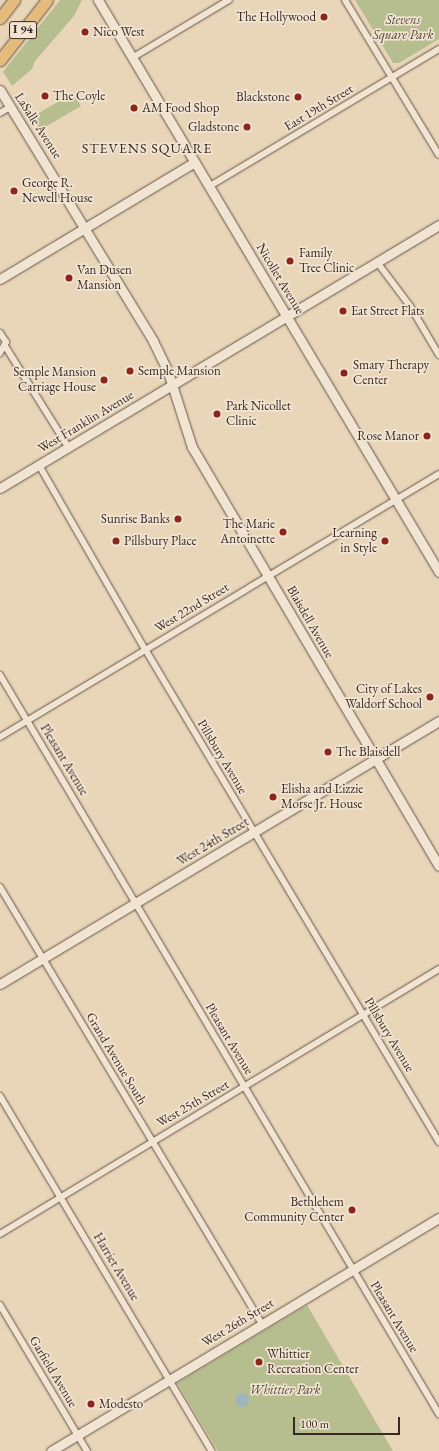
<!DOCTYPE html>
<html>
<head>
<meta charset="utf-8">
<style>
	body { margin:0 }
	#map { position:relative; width:439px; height:1451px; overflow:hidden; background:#e9d6b9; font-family:"EB Garamond",serif }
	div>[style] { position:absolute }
	.green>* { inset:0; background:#b6be90 }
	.water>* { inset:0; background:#9cb6ba }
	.round { border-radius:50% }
	.roads { filter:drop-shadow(0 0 1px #665447) drop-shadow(0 0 1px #665447) }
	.street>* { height:6px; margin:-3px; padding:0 3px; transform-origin:3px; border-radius:3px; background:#f1e4d2 }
	.secondary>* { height:9px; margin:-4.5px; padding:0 4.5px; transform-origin:4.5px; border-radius:4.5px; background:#f1e4d2 }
	.highway>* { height:11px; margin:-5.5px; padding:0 5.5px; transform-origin:5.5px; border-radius:5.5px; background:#e4bb7c }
	.dots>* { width:11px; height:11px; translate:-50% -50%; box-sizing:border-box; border:2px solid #f1e4d2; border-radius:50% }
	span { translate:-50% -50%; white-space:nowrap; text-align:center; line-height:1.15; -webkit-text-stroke:3.5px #f1e4d2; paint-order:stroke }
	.shield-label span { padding:1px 3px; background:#f1e4d2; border:1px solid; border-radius:3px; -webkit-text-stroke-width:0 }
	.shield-label { font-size:12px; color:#3a2821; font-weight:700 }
	.poi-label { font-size:13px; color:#3a2821 }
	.right { translate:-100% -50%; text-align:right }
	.left { translate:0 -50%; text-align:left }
	.park-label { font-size:13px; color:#534637; font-style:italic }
	.street-label { font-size:13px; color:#3a2821 }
	.neighbourhood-label { font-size:14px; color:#3a2821; letter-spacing:1px }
	.scale { position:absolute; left:293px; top:1417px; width:107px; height:18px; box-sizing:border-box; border:2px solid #3a2821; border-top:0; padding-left:5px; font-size:12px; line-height:14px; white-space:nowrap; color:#3a2821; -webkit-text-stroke:3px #f1e4d2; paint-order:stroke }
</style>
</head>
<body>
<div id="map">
	<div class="green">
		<i style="clip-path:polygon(60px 0,82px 0,74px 16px,35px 61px,32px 69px,12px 86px,3px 72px)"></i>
		<i style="clip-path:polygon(355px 0,439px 0,439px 39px,399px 63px,393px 63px)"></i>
		<i style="clip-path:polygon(73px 93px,81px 106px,40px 130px,32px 117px)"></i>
		<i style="clip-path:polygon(307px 1305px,393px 1451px,218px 1451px,177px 1383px)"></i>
	</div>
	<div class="water">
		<i class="round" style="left:235px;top:1393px;width:14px;height:14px"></i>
	</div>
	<div class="roads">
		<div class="street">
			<i style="left:345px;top:0;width:181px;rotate:58.8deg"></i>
			<i style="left:132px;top:58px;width:113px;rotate:-30.9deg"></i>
			<i style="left:0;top:113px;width:12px;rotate:-31deg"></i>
			<i style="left:210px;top:186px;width:267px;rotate:-30.9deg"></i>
			<i style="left:377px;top:262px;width:55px;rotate:53.1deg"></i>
			<i style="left:410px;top:306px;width:57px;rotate:59.4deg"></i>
			<i style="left:0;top:333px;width:11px;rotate:56deg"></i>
			<i style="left:6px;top:342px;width:13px;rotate:119deg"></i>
			<i style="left:5px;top:346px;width:119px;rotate:58deg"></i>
			<i style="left:39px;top:465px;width:212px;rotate:60.1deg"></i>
			<i style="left:145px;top:649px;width:574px;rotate:59.19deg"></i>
			<i style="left:0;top:675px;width:860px;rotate:59.29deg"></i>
			<i style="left:0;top:737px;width:512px;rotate:-30.93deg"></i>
			<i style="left:0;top:887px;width:510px;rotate:59.06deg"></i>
			<i style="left:0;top:1096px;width:413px;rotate:59.2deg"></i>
			<i style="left:0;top:1234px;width:513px;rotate:-31.12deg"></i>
			<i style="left:0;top:1305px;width:170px;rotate:59.2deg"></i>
		</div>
		<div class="secondary">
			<i style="left:98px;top:0;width:666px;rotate:59.2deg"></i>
			<i style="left:0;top:90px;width:294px;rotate:58.6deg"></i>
			<i style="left:153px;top:341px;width:34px;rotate:64deg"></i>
			<i style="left:168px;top:372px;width:79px;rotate:72.3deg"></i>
			<i style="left:192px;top:447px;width:486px;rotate:59.5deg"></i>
			<i style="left:0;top:279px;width:227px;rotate:-31deg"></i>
			<i style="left:0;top:488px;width:512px;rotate:-30.93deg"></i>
			<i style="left:0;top:984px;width:512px;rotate:-30.93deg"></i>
			<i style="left:51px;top:1451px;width:453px;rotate:-31deg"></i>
		</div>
		<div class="highway">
			<i style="left:0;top:18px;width:23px;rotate:-52deg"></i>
			<i style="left:0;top:60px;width:76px;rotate:-51.9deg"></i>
		</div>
	</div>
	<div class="dots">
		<i style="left:324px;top:17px;background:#8f2418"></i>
		<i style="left:85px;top:32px;background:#8f2418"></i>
		<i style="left:45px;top:96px;background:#8f2418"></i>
		<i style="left:298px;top:97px;background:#8f2418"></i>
		<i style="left:134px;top:108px;background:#8f2418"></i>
		<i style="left:247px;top:127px;background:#8f2418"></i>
		<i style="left:14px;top:191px;background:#8f2418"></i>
		<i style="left:290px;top:261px;background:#8f2418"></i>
		<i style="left:69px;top:278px;background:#8f2418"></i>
		<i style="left:343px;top:311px;background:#8f2418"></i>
		<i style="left:130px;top:371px;background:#8f2418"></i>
		<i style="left:344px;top:373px;background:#8f2418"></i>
		<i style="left:104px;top:380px;background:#8f2418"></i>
		<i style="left:217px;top:414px;background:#8f2418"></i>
		<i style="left:427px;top:436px;background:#8f2418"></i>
		<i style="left:178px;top:519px;background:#8f2418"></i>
		<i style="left:283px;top:532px;background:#8f2418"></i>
		<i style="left:116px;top:541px;background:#8f2418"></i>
		<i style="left:385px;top:541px;background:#8f2418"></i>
		<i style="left:430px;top:697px;background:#8f2418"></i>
		<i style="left:328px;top:752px;background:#8f2418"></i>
		<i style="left:273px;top:797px;background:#8f2418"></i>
		<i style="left:352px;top:1210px;background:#8f2418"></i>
		<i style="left:259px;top:1362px;background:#8f2418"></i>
		<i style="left:91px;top:1404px;background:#8f2418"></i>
	</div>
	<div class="shield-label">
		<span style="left:23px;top:30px">I 94</span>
	</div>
	<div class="poi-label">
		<span class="right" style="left:316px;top:17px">The Hollywood</span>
		<span class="left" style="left:93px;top:32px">Nico West</span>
		<span class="left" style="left:53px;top:96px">The Coyle</span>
		<span class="right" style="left:290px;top:97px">Blackstone</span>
		<span class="left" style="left:142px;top:108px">AM Food Shop</span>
		<span class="right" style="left:239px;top:127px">Gladstone</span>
		<span class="left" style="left:22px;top:191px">George R.<br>Newell House</span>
		<span class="left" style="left:299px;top:261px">Family<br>Tree Clinic</span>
		<span class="left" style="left:77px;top:278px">Van Dusen<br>Mansion</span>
		<span class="left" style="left:351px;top:311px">Eat Street Flats</span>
		<span class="left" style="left:353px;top:373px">Smary Therapy<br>Center</span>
		<span class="left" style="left:138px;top:371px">Semple Mansion</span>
		<span class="right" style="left:96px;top:380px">Semple Mansion<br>Carriage House</span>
		<span class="left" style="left:226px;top:414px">Park Nicollet<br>Clinic</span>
		<span class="right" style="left:419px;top:436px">Rose Manor</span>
		<span class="right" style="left:170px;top:519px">Sunrise Banks</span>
		<span class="right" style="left:275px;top:532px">The Marie<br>Antoinette</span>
		<span class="right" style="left:377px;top:541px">Learning<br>in Style</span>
		<span class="left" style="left:124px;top:541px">Pillsbury Place</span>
		<span class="right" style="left:422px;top:697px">City of Lakes<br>Waldorf School</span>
		<span class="left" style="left:336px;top:752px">The Blaisdell</span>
		<span class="left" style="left:281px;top:797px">Elisha and Lizzie<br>Morse Jr. House</span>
		<span class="right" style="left:344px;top:1210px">Bethlehem<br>Community Center</span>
		<span class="left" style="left:267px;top:1362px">Whittier<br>Recreation Center</span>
		<span class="left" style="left:99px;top:1404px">Modesto</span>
	</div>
	<div class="park-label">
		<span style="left:403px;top:28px">Stevens<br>Square Park</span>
		<span style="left:285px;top:1390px">Whittier Park</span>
	</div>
	<div class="street-label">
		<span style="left:319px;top:108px;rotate:-31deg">East 19th Street</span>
		<span style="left:38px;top:126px;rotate:57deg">LaSalle Avenue</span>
		<span style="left:280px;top:279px;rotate:59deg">Nicollet Avenue</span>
		<span style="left:86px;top:422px;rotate:-31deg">West Franklin Avenue</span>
		<span style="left:192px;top:608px;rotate:-31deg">West 22nd Street</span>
		<span style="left:310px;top:622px;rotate:60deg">Blaisdell Avenue</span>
		<span style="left:222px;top:757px;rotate:59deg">Pillsbury Avenue</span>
		<span style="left:64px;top:760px;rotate:59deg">Pleasant Avenue</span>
		<span style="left:213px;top:842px;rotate:-31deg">West 24th Street</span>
		<span style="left:389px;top:1035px;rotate:59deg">Pillsbury Avenue</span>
		<span style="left:229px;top:1039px;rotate:59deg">Pleasant Avenue</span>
		<span style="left:116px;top:1059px;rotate:59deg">Grand Avenue South</span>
		<span style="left:193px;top:1104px;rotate:-30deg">West 25th Street</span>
		<span style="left:116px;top:1267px;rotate:59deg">Harriet Avenue</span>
		<span style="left:394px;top:1317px;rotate:59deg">Pleasant Avenue</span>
		<span style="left:238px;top:1323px;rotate:-31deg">West 26th Street</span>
		<span style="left:53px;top:1372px;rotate:59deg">Garfield Avenue</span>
	</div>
	<div class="neighbourhood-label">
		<span style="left:147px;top:148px">STEVENS SQUARE</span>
	</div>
	<div class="scale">100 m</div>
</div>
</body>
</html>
